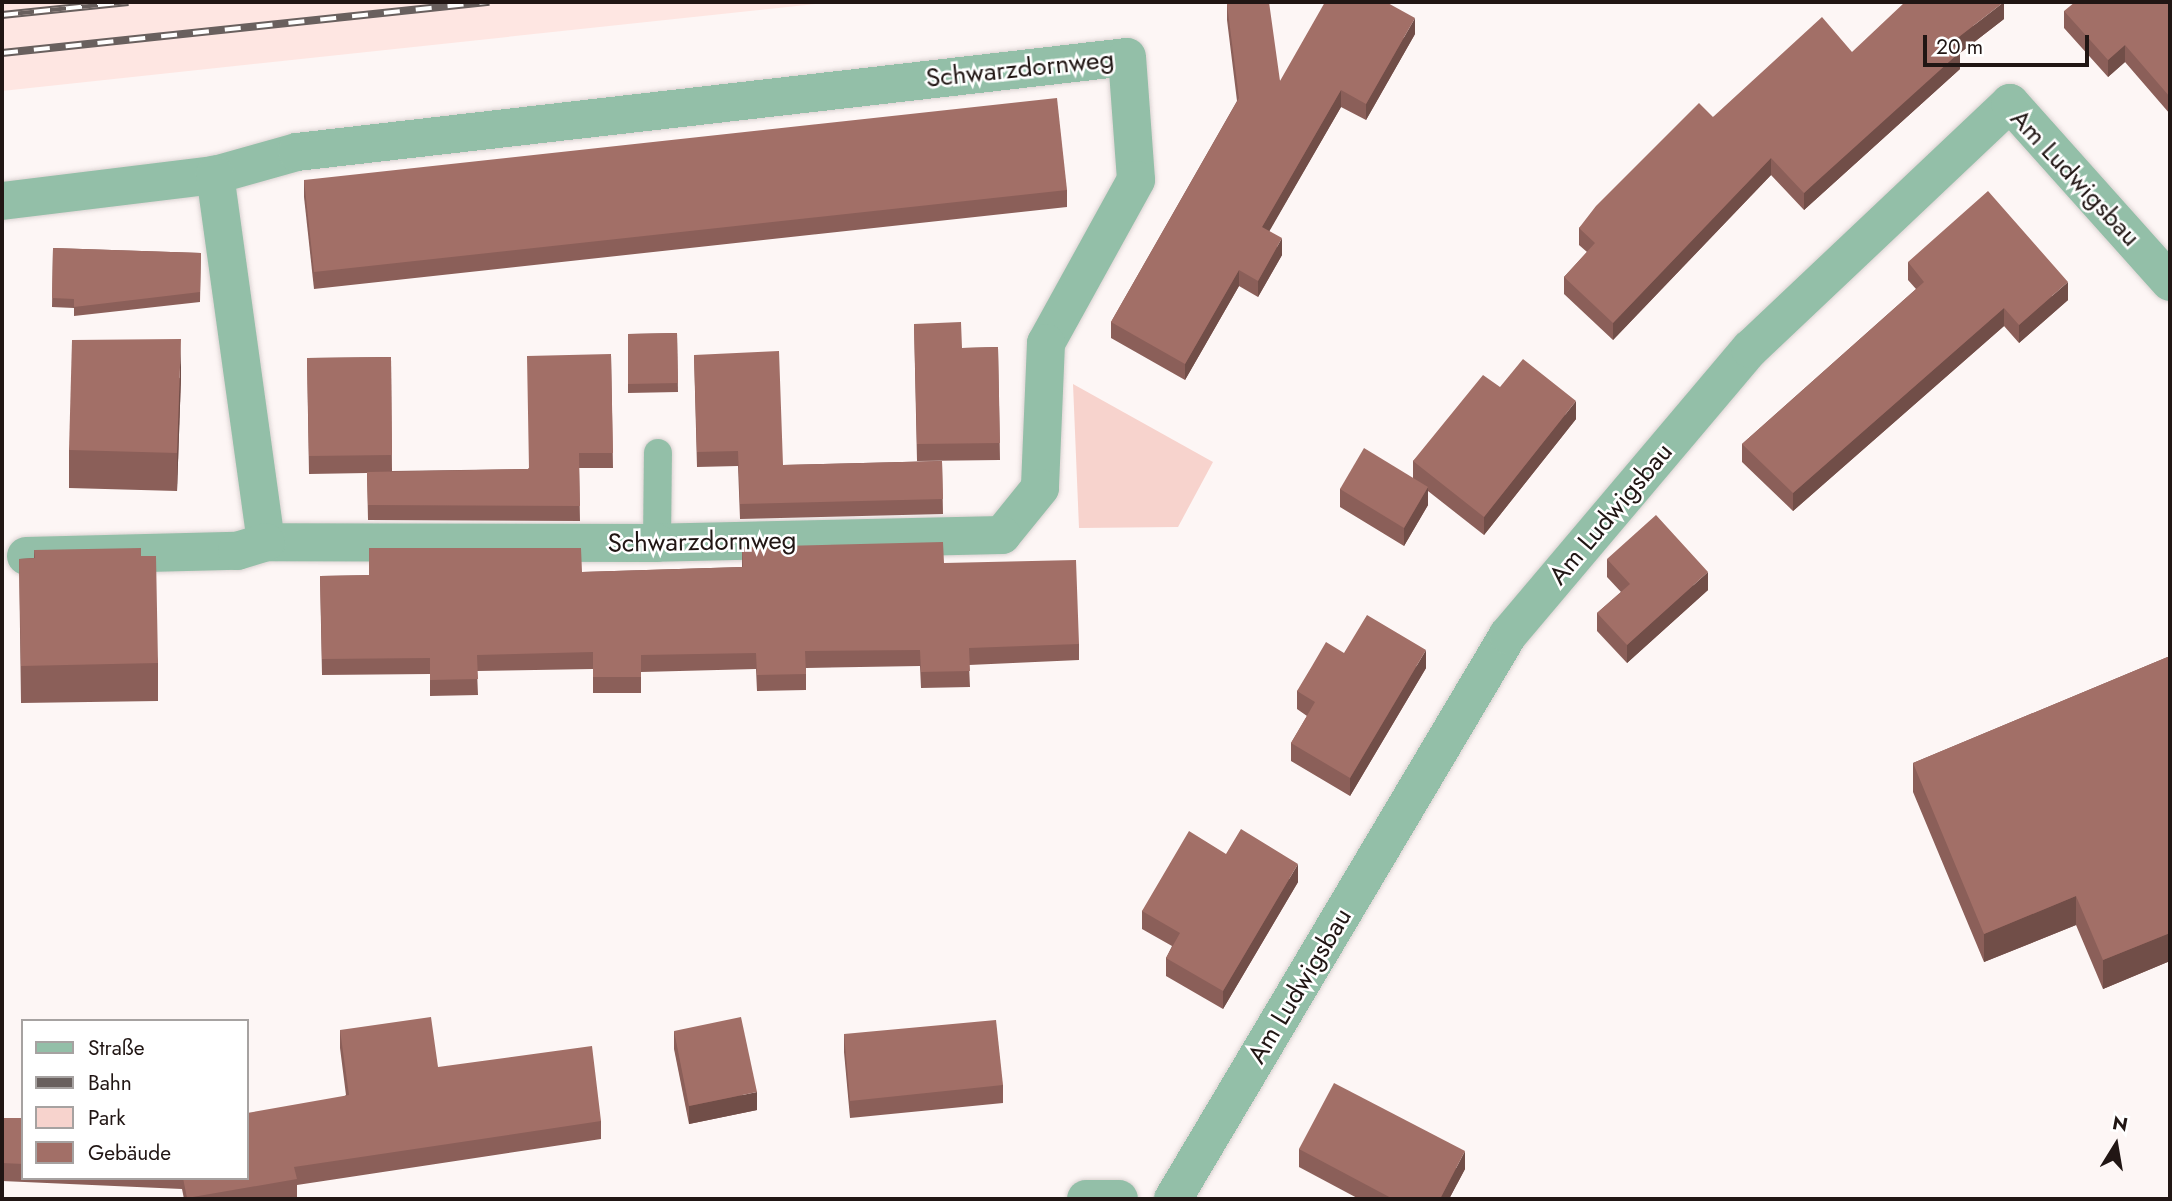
<!DOCTYPE html>
<html>
<head>
<meta charset="utf-8">
<style>
	body { margin:0 }
	#map { position:relative; width:2172px; height:1201px; overflow:hidden; background:#fdf6f5; font-family:Jost,sans-serif }
	div>[style] { position:absolute }
	.built>* { inset:0; background:#fee6e2 }
	.green>* { inset:0; background:#f7d3cd }
	.roads { filter:drop-shadow(0 0 2px #dad2d1) drop-shadow(0 0 2px #dad2d1) }
	.lane>* { height:28px; margin:-14px; padding:0 14px; transform-origin:14px; border-radius:14px; background:#93bfa8 }
	.street>* { height:38px; margin:-19px; padding:0 19px; transform-origin:19px; border-radius:19px; background:#93bfa8 }
	.rail>* { height:8px; margin-top:-4px; transform-origin:0; background:repeating-linear-gradient(90deg,#fff 0 16px,#69605e 0 32px); box-sizing:border-box; border-block:2px solid #69605e }
	.wall>* { inset:0; background:#8b5f59 }
	.shaded-wall>* { inset:0; background:#714e48 }
	.building>* { inset:0; background:#a26f67 }
	span { translate:-50% -50%; white-space:nowrap; text-align:center; line-height:1.15; -webkit-text-stroke:5px #fff; paint-order:stroke }
	.street-label { font-size:26px; color:#211614 }
	.frame { position:absolute; inset:0; border:4px solid #211614; pointer-events:none }
	.legend { position:absolute; left:21px; top:1019px; width:228px; height:161px; box-sizing:border-box; background:#fff; border:2px solid #a6a2a1; margin:0; padding:9px 12px; list-style:none; font-size:21px; color:#211614 }
	.legend li { display:flex; align-items:center; gap:14px; height:35px }
	.legend b { width:35px; border:2px solid #a6a2a1 }
	.north { position:absolute; left:2081px; top:1110px; width:70px; height:70px; -webkit-text-stroke:5px #fff; paint-order:stroke; rotate:11deg; font-size:19px; font-weight:700; line-height:28px; text-align:center; color:#211614 }
	.north::after { content:''; display:block; margin:auto; width:24px; height:32px; background:#211614; clip-path:polygon(50% 0,100% 100%,50% 72%,0 100%) }
	.scale { position:absolute; left:1923px; top:35px; width:166px; height:32px; box-sizing:border-box; border:4px solid #211614; border-top:0; padding-left:9px; font-size:21px; line-height:24px; white-space:nowrap; color:#211614; -webkit-text-stroke:5px #fff; paint-order:stroke }
</style>
</head>
<body>
<div id="map">
	<div class="built">
		<i style="clip-path:polygon(2px 2px,834px 2px,2px 91px)"></i>
	</div>
	<div class="green">
		<i style="clip-path:polygon(1073px 384px,1213px 462px,1178px 527px,1079px 528px)"></i>
	</div>
	<div class="roads">
		<div class="lane">
			<i style="left:657px;top:543px;width:90px;rotate:-89.4deg"></i>
		</div>
		<div class="street">
			<i style="left:2px;top:201px;width:215px;rotate:-7deg"></i>
			<i style="left:215px;top:175px;width:85px;rotate:-15.7deg"></i>
			<i style="left:297px;top:152px;width:835px;rotate:-6.53deg"></i>
			<i style="left:1127px;top:57px;width:123px;rotate:85.8deg"></i>
			<i style="left:1136px;top:180px;width:186px;rotate:118.9deg"></i>
			<i style="left:1046px;top:343px;width:145px;rotate:92.4deg"></i>
			<i style="left:1040px;top:488px;width:60px;rotate:129deg"></i>
			<i style="left:1002px;top:535px;width:345px;rotate:178.7deg"></i>
			<i style="left:657px;top:543px;width:391px;rotate:-179.9deg"></i>
			<i style="left:266px;top:542px;width:371px;rotate:-97.9deg"></i>
			<i style="left:26px;top:556px;width:211px;rotate:-1.4deg"></i>
			<i style="left:237px;top:551px;width:30px;rotate:-17deg"></i>
			<i style="left:1086px;top:1199px;width:33px"></i>
			<i style="left:1173px;top:1199px;width:656px;rotate:-59.29deg"></i>
			<i style="left:1508px;top:635px;width:375px;rotate:-49.8deg"></i>
			<i style="left:1750px;top:349px;width:358px;rotate:-43.4deg"></i>
			<i style="left:2010px;top:103px;width:240px;rotate:48.2deg"></i>
		</div>
	</div>
	<div class="rail">
		<i style="left:2px;top:15px;width:127px;rotate:-5.9deg"></i>
		<i style="left:2px;top:53px;width:490px;rotate:-6deg"></i>
	</div>
	<div class="wall">
		<i style="clip-path:polygon(2170px 2px,2170px 114px,2125px 62px,2108px 77px,2064px 28px,2064px 11px)"></i>
		<i style="clip-path:polygon(1227px 4px,1280px 81px,1415px 34px,1366px 120px,1341px 107px,1269px 231px,1282px 255px,1258px 297px,1239px 286px,1185px 380px,1111px 338px,1111px 322px,1237px 101px,1227px 20px)"></i>
		<i style="clip-path:polygon(2004px 19px,1960px 53px,1960px 69px,1804px 210px,1771px 175px,1613px 340px,1564px 294px,1564px 277px,1587px 252px,1579px 245px,1579px 228px,1713px 117px,1852px 52px)"></i>
		<i style="clip-path:polygon(304px 180px,1067px 190px,1067px 207px,314px 289px,304px 197px)"></i>
		<i style="clip-path:polygon(53px 248px,201px 253px,200px 302px,74px 316px,74px 308px,52px 307px)"></i>
		<i style="clip-path:polygon(1908px 262px,2068px 300px,2019px 343px,2004px 326px,1793px 511px,1742px 462px,1742px 444px,1916px 289px,1908px 280px)"></i>
		<i style="clip-path:polygon(914px 324px,962px 348px,998px 347px,1000px 460px,917px 461px)"></i>
		<i style="clip-path:polygon(677px 333px,678px 392px,628px 393px,628px 334px)"></i>
		<i style="clip-path:polygon(611px 354px,613px 468px,579px 468px,580px 521px,368px 520px,367px 473px,309px 474px,307px 358px,391px 357px,392px 471px,528px 469px)"></i>
		<i style="clip-path:polygon(694px 355px,783px 465px,942px 461px,943px 514px,740px 519px,738px 466px,697px 467px)"></i>
		<i style="clip-path:polygon(181px 377px,177px 491px,69px 488px,69px 450px)"></i>
		<i style="clip-path:polygon(1500px 387px,1576px 419px,1484px 535px,1428px 491px,1428px 505px,1404px 546px,1340px 507px,1340px 489px,1413px 478px,1413px 461px)"></i>
		<i style="clip-path:polygon(742px 547px,944px 563px,1079px 644px,1079px 660px,969px 665px,970px 687px,921px 688px,920px 666px,806px 668px,806px 690px,757px 691px,756px 669px,641px 672px,641px 693px,593px 693px,593px 669px,477px 671px,478px 695px,430px 696px,430px 674px,322px 675px,320px 576px,582px 572px,742px 567px)"></i>
		<i style="clip-path:polygon(34px 550px,141px 556px,158px 663px,158px 701px,21px 703px,19px 559px,34px 558px)"></i>
		<i style="clip-path:polygon(1607px 559px,1708px 590px,1627px 663px,1597px 631px,1597px 613px,1621px 592px,1607px 577px)"></i>
		<i style="clip-path:polygon(1344px 653px,1426px 668px,1350px 796px,1291px 761px,1291px 743px,1307px 716px,1297px 709px,1297px 691px)"></i>
		<i style="clip-path:polygon(2170px 656px,2170px 961px,2103px 989px,2076px 925px,1984px 962px,1913px 792px,1913px 763px)"></i>
		<i style="clip-path:polygon(1226px 854px,1298px 882px,1223px 1009px,1166px 976px,1166px 958px,1172px 946px,1142px 929px,1142px 911px)"></i>
		<i style="clip-path:polygon(340px 1030px,438px 1067px,601px 1121px,601px 1139px,297px 1185px,297px 1197px,285px 1199px,184px 1199px,182px 1189px,2px 1181px,2px 1118px,23px 1118px,23px 1178px,247px 1178px,346px 1095px,340px 1048px)"></i>
		<i style="clip-path:polygon(674px 1031px,757px 1110px,689px 1124px,674px 1049px)"></i>
		<i style="clip-path:polygon(844px 1034px,1003px 1085px,1003px 1103px,850px 1118px,844px 1052px)"></i>
		<i style="clip-path:polygon(1299px 1149px,1465px 1169px,1449px 1199px,1359px 1199px,1299px 1167px)"></i>
	</div>
	<div class="shaded-wall">
		<i style="clip-path:polygon(2004px 2px,2004px 19px,1960px 53px,1960px 69px,1804px 210px,1804px 193px,1951px 43px)"></i>
		<i style="clip-path:polygon(1415px 18px,1415px 34px,1366px 120px,1366px 104px)"></i>
		<i style="clip-path:polygon(2125px 45px,2125px 62px,2108px 77px,2108px 60px)"></i>
		<i style="clip-path:polygon(1341px 90px,1341px 107px,1262px 244px,1262px 227px)"></i>
		<i style="clip-path:polygon(1771px 158px,1771px 175px,1613px 340px,1613px 323px)"></i>
		<i style="clip-path:polygon(1282px 238px,1282px 255px,1258px 297px,1258px 281px)"></i>
		<i style="clip-path:polygon(1239px 270px,1239px 286px,1185px 380px,1185px 364px)"></i>
		<i style="clip-path:polygon(2068px 282px,2068px 300px,2019px 343px,2019px 325px)"></i>
		<i style="clip-path:polygon(2004px 308px,2004px 326px,1793px 511px,1793px 493px)"></i>
		<i style="clip-path:polygon(181px 339px,181px 377px,177px 491px,177px 453px)"></i>
		<i style="clip-path:polygon(1576px 401px,1576px 419px,1484px 535px,1484px 517px)"></i>
		<i style="clip-path:polygon(1428px 487px,1428px 505px,1404px 546px,1404px 528px)"></i>
		<i style="clip-path:polygon(1708px 572px,1708px 590px,1627px 663px,1627px 645px)"></i>
		<i style="clip-path:polygon(1426px 650px,1426px 668px,1350px 796px,1350px 778px)"></i>
		<i style="clip-path:polygon(1298px 864px,1298px 882px,1223px 1009px,1223px 991px)"></i>
		<i style="clip-path:polygon(2076px 896px,2076px 925px,1984px 962px,1984px 934px)"></i>
		<i style="clip-path:polygon(2170px 933px,2170px 961px,2103px 989px,2103px 960px)"></i>
		<i style="clip-path:polygon(757px 1092px,757px 1110px,689px 1124px,689px 1106px)"></i>
		<i style="clip-path:polygon(1465px 1151px,1465px 1169px,1449px 1199px,1440px 1199px)"></i>
	</div>
	<div class="building">
		<i style="clip-path:polygon(1240px 2px,1269px 2px,1280px 81px,1325px 2px,1386px 2px,1415px 18px,1366px 104px,1341px 90px,1262px 227px,1282px 238px,1258px 281px,1239px 270px,1185px 364px,1111px 322px,1239px 98px,1227px 4px)"></i>
		<i style="clip-path:polygon(1905px 2px,2004px 2px,1951px 43px,1960px 52px,1804px 193px,1771px 158px,1613px 323px,1564px 277px,1595px 243px,1579px 228px,1596px 206px,1699px 103px,1713px 117px,1822px 17px,1852px 52px)"></i>
		<i style="clip-path:polygon(2075px 2px,2170px 2px,2170px 97px,2125px 45px,2108px 60px,2064px 11px)"></i>
		<i style="clip-path:polygon(1057px 98px,1067px 190px,314px 272px,304px 180px)"></i>
		<i style="clip-path:polygon(1988px 191px,2068px 282px,2019px 325px,2004px 308px,1793px 493px,1742px 444px,1924px 282px,1908px 262px)"></i>
		<i style="clip-path:polygon(53px 248px,201px 253px,200px 292px,74px 307px,74px 299px,52px 298px)"></i>
		<i style="clip-path:polygon(961px 322px,962px 348px,998px 347px,1000px 443px,917px 444px,914px 324px)"></i>
		<i style="clip-path:polygon(677px 333px,678px 383px,628px 384px,628px 334px)"></i>
		<i style="clip-path:polygon(181px 339px,177px 453px,69px 450px,72px 340px)"></i>
		<i style="clip-path:polygon(779px 351px,783px 465px,942px 461px,943px 499px,740px 504px,738px 451px,697px 452px,694px 355px)"></i>
		<i style="clip-path:polygon(611px 354px,613px 453px,579px 453px,580px 506px,368px 505px,367px 472px,529px 469px,527px 356px)"></i>
		<i style="clip-path:polygon(391px 357px,392px 455px,309px 456px,307px 358px)"></i>
		<i style="clip-path:polygon(1523px 359px,1576px 401px,1484px 517px,1413px 461px,1483px 375px,1500px 387px)"></i>
		<i style="clip-path:polygon(1364px 448px,1428px 487px,1404px 528px,1340px 489px)"></i>
		<i style="clip-path:polygon(1656px 515px,1708px 572px,1627px 645px,1597px 613px,1630px 584px,1607px 559px)"></i>
		<i style="clip-path:polygon(943px 542px,944px 563px,1076px 560px,1079px 644px,969px 648px,970px 671px,921px 672px,920px 650px,805px 651px,806px 674px,757px 675px,756px 653px,641px 655px,641px 677px,593px 677px,593px 652px,477px 655px,478px 679px,430px 680px,430px 658px,322px 659px,320px 576px,369px 575px,369px 548px,581px 548px,582px 572px,743px 567px,742px 547px)"></i>
		<i style="clip-path:polygon(141px 548px,141px 556px,156px 556px,158px 663px,21px 666px,19px 559px,35px 558px,34px 550px)"></i>
		<i style="clip-path:polygon(1367px 615px,1426px 650px,1350px 778px,1291px 743px,1315px 702px,1297px 691px,1312px 666px,1326px 642px,1344px 653px)"></i>
		<i style="clip-path:polygon(2170px 656px,2170px 933px,2103px 960px,2076px 896px,1984px 934px,1913px 763px)"></i>
		<i style="clip-path:polygon(1241px 829px,1298px 864px,1223px 991px,1166px 958px,1180px 933px,1142px 911px,1189px 831px,1226px 854px)"></i>
		<i style="clip-path:polygon(431px 1017px,438px 1067px,592px 1046px,601px 1121px,294px 1167px,297px 1179px,187px 1198px,183px 1178px,247px 1178px,247px 1113px,349px 1095px,340px 1030px)"></i>
		<i style="clip-path:polygon(741px 1017px,757px 1092px,689px 1106px,674px 1031px)"></i>
		<i style="clip-path:polygon(996px 1020px,1003px 1085px,850px 1101px,844px 1034px)"></i>
		<i style="clip-path:polygon(1334px 1083px,1465px 1151px,1440px 1199px,1393px 1199px,1299px 1149px)"></i>
		<i style="clip-path:polygon(2px 1118px,23px 1118px,23px 1164px,2px 1163px)"></i>
	</div>
	<div class="street-label">
		<span style="left:1020px;top:69px;rotate:-6deg">Schwarzdornweg</span>
		<span style="left:2075px;top:178px;rotate:47deg">Am Ludwigsbau</span>
		<span style="left:1611px;top:514px;rotate:-50deg">Am Ludwigsbau</span>
		<span style="left:702px;top:542px;rotate:-1deg">Schwarzdornweg</span>
		<span style="left:1300px;top:986px;rotate:-59deg">Am Ludwigsbau</span>
	</div>
	<div class="frame"></div>
	<ul class="legend">
	<li><b style="height:9px;background:#93bfa8"></b>Straße</li>
	<li><b style="height:9px;background:#69605e"></b>Bahn</li>
	<li><b style="height:19px;background:#f7d3cd"></b>Park</li>
	<li><b style="height:19px;background:#a26f67"></b>Gebäude</li>
	</ul>
	<div class="north">N</div>
	<div class="scale">20 m</div>
</div>
</body>
</html>
